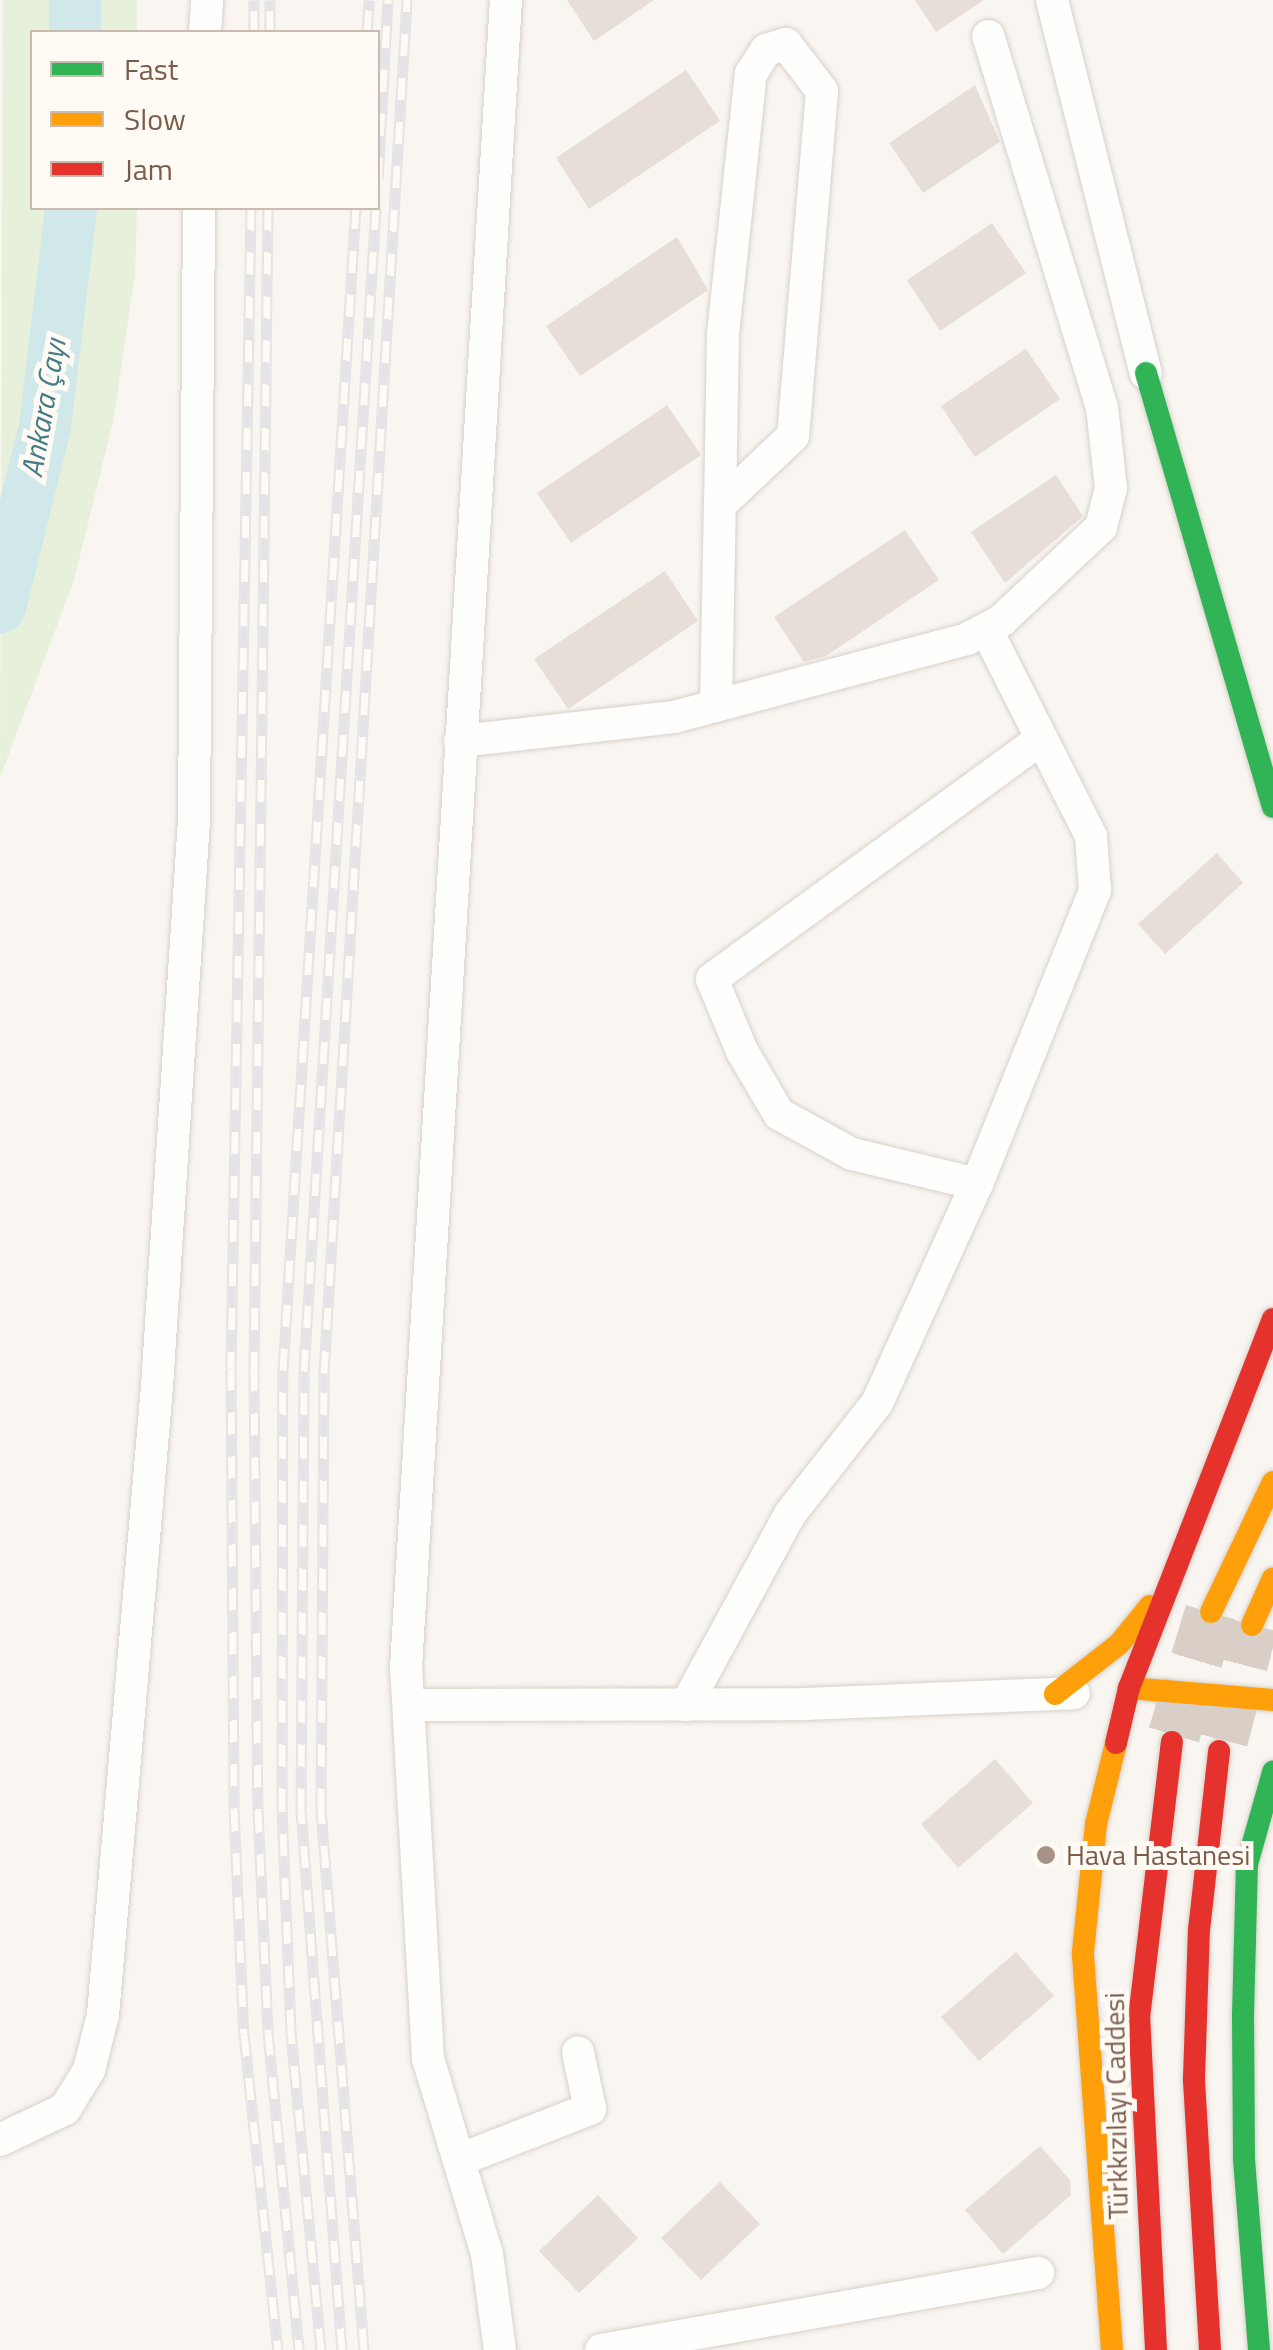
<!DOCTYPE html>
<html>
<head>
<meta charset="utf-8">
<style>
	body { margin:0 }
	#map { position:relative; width:1273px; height:2350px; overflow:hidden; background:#f9f5f0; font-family:"Titillium Web",sans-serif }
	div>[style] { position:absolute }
	.green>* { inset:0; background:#e7f0db }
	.river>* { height:52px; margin:-26px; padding:0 26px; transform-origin:26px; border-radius:26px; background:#d0e8ea }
	.building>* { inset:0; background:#e6ded7 }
	.primary-tunnel>* { height:52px; margin-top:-26px; transform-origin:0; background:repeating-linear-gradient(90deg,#d9cfc7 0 52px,transparent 0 78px) }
	.roads { filter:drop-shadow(0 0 2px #d7d1cb) drop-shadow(0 0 2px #d7d1cb) }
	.street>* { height:32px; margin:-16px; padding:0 16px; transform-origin:16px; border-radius:16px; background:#fefefd }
	.fast>* { height:22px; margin:-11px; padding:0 11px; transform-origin:11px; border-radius:11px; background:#30b455 }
	.slow>* { height:22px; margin:-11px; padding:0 11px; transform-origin:11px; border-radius:11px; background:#ff9f0a }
	.jam>* { height:22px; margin:-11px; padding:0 11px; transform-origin:11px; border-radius:11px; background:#e5322d }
	.rail>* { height:11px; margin-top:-5.5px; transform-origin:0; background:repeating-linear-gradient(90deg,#fffaf3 0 22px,#e6e3e7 0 44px); box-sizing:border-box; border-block:2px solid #e6e3e7 }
	.dots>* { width:28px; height:28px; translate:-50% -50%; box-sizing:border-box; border:5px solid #fffaf3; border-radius:50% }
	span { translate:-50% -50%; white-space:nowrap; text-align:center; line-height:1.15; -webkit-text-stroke:10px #fffaf3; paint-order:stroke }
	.poi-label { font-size:28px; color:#7a5c4d }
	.left { translate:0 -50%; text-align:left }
	.street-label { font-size:28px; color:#7a5c4d }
	.water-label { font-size:30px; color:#437c86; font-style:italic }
	.legend { position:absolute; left:30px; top:30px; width:350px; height:180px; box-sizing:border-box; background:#fffaf3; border:2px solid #cabbb1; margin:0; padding:12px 18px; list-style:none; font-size:30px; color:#7a5c4d }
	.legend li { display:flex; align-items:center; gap:20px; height:50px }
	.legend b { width:50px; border:2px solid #cabbb1 }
</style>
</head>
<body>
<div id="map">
	<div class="green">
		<i style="clip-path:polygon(3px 0,137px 0,137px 32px,32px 32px,32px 208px,137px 208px,135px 275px,113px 422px,74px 580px,0 778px)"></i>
	</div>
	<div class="river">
		<i style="left:75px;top:32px;width:32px;rotate:-90deg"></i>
		<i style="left:0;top:607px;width:186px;rotate:-76deg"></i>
		<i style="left:45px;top:427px;width:221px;rotate:-83.2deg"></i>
	</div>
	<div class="building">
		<i style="clip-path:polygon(567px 0,654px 0,594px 41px)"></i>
		<i style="clip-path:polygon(915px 0,984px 0,936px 32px)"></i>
		<i style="clip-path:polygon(686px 70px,720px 121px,589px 209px,556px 158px)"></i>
		<i style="clip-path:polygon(975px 85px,1000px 142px,923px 193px,889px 143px)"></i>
		<i style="clip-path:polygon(992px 223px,1026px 273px,940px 331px,907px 280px)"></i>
		<i style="clip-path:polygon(677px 237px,708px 290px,580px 376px,546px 326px)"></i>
		<i style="clip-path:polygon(1026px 349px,1060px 399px,975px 457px,941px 406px)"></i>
		<i style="clip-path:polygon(667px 405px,701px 455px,571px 543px,537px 493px)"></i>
		<i style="clip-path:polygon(1056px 475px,1083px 516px,1005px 583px,971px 532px)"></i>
		<i style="clip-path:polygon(905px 530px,939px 580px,826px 656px,804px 662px,774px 617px)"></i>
		<i style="clip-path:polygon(665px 571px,698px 621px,568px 709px,534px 659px)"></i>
		<i style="clip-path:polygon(1217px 853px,1243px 883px,1165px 954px,1138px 924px)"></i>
		<i style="clip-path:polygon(995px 1759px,1033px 1803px,958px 1868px,921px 1824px)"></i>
		<i style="clip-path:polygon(1016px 1952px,1054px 1996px,979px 2061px,941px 2017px)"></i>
		<i style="clip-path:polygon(1040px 2146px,1070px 2180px,1071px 2195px,1003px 2254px,965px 2210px)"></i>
		<i style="clip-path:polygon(720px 2182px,760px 2224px,701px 2280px,661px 2238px)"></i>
		<i style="clip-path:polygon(598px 2195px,638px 2238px,579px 2293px,539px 2251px)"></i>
	</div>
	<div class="primary-tunnel">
		<i style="left:1174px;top:1735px;width:128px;rotate:-73.3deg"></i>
		<i style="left:1222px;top:1740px;width:119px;rotate:-75.4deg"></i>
	</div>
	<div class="roads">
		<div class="street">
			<i style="left:1052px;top:0;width:385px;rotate:75.9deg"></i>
			<i style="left:205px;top:32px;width:32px;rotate:-86deg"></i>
			<i style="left:716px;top:706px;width:201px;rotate:-88.9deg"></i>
			<i style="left:720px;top:505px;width:171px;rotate:-89deg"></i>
			<i style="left:723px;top:334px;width:262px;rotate:-83.9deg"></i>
			<i style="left:751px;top:74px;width:28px;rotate:-58deg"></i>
			<i style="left:766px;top:50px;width:21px;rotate:-17deg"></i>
			<i style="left:786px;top:44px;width:59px;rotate:52.5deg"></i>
			<i style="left:822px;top:91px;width:346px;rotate:94.8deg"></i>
			<i style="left:793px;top:436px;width:100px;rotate:136.6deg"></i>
			<i style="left:460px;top:741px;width:215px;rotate:-6.4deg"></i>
			<i style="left:674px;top:717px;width:303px;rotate:-14.9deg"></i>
			<i style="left:967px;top:639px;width:40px;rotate:-28deg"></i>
			<i style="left:1002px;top:620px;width:136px;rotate:-43.2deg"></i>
			<i style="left:1101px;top:527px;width:40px;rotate:-75.6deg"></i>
			<i style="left:1111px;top:488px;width:81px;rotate:-96.4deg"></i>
			<i style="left:1102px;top:408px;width:389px;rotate:-107deg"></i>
			<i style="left:977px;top:1184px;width:129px;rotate:-166.5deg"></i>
			<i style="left:852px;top:1154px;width:83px;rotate:-151.3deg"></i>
			<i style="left:779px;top:1114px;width:73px;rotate:-120.4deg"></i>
			<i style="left:742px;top:1051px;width:78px;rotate:-112.6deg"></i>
			<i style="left:712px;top:979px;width:406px;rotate:-36.1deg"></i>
			<i style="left:409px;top:1705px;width:396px;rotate:-0.1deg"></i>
			<i style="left:805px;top:1704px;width:269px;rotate:-2.3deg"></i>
			<i style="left:686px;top:1705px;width:217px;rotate:-61.4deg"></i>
			<i style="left:790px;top:1514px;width:141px;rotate:-51.9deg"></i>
			<i style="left:877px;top:1403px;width:241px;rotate:-65.5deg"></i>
			<i style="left:977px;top:1184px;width:317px;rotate:-68.1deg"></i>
			<i style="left:1095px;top:890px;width:54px;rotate:-94.2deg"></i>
			<i style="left:1091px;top:836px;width:232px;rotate:-116.9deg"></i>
			<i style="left:0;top:2140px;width:72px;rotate:-25.5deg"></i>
			<i style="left:65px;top:2109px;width:46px;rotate:-58.4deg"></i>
			<i style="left:89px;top:2070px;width:57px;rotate:-75.7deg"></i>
			<i style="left:103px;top:2015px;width:631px;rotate:-85.09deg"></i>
			<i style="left:157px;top:1386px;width:567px;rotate:-86.26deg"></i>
			<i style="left:194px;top:820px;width:612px;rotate:-89.53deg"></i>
			<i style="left:459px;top:2160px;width:141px;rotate:-21.3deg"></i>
			<i style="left:590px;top:2109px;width:58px;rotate:-101.9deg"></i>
			<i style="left:500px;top:2350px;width:97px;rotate:-97.7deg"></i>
			<i style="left:487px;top:2254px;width:204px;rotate:-106.8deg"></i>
			<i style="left:428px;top:2059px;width:392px;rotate:-93.2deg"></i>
			<i style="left:406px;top:1668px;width:1671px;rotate:-86.57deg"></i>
			<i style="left:601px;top:2350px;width:444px;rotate:-10deg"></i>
		</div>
		<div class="fast">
			<i style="left:1146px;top:373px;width:452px;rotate:73.7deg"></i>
			<i style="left:1259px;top:2350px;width:193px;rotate:-94.5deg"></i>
			<i style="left:1244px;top:2158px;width:143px;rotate:-90.4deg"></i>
			<i style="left:1243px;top:2015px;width:151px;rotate:-88.5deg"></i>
			<i style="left:1247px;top:1864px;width:96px;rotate:-74.2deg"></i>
		</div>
		<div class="slow">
			<i style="left:1211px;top:1612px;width:144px;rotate:-64.5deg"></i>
			<i style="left:1252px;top:1625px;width:51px;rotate:-65.9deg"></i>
			<i style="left:1129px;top:1688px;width:144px;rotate:4.8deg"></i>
			<i style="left:1055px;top:1694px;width:81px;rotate:-38deg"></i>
			<i style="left:1119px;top:1644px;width:49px;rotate:-50.8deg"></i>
			<i style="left:1112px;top:2350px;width:399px;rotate:-94.2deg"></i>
			<i style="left:1083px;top:1952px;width:129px;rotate:-84.2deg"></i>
			<i style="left:1096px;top:1824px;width:83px;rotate:-76.1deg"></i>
		</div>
		<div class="jam">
			<i style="left:1116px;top:1743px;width:57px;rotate:-76.7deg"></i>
			<i style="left:1129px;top:1688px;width:396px;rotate:-68.7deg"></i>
			<i style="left:1156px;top:2350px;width:332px;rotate:-92.9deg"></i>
			<i style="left:1139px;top:2018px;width:278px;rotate:-83.2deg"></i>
			<i style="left:1210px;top:2350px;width:272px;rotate:-93.4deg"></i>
			<i style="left:1194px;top:2078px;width:148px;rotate:-88.1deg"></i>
			<i style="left:1199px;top:1930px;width:180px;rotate:-83.6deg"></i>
		</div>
	</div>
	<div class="rail">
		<i style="left:254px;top:32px;width:32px;rotate:-90deg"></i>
		<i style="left:270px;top:32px;width:32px;rotate:-90deg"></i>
		<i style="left:367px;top:32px;width:32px;rotate:-86deg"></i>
		<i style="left:378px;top:179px;width:179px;rotate:-86.8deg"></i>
		<i style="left:251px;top:208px;width:1160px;rotate:90.99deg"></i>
		<i style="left:231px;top:1368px;width:441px;rotate:89.6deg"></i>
		<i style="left:234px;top:1809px;width:225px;rotate:87.5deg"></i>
		<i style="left:244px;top:2034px;width:318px;rotate:83.9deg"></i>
		<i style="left:268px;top:208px;width:1161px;rotate:90.69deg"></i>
		<i style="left:254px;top:1369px;width:441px;rotate:89.5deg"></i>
		<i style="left:258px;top:1810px;width:223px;rotate:87.4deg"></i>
		<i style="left:268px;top:2033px;width:319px;rotate:84.4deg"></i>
		<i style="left:321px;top:2350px;width:320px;rotate:-95.4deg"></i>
		<i style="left:291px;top:2031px;width:221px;rotate:-92.3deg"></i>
		<i style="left:282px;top:1810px;width:440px;rotate:-89.9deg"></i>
		<i style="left:283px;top:1370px;width:1164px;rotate:-86.41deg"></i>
		<i style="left:342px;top:2350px;width:542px;rotate:-94.34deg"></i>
		<i style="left:301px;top:1810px;width:439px;rotate:-89.6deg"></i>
		<i style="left:304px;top:1371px;width:1165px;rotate:-86.46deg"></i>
		<i style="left:364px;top:2350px;width:542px;rotate:-94.55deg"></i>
		<i style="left:321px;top:1810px;width:437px;rotate:-89.6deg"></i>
		<i style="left:324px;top:1373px;width:1376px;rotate:-86.54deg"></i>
	</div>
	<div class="dots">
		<i style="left:1046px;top:1855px;background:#a69286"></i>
	</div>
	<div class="poi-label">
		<span class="left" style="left:1066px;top:1855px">Hava Hastanesi</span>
	</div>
	<div class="street-label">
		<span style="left:1116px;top:2106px;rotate:-91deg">Türkkızılayı Caddesi</span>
	</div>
	<div class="water-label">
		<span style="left:43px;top:408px;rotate:-80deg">Ankara Çayı</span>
	</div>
	<ul class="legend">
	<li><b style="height:12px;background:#30b455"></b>Fast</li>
	<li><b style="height:12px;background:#ff9f0a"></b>Slow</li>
	<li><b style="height:12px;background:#e5322d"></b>Jam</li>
	</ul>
</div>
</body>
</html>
